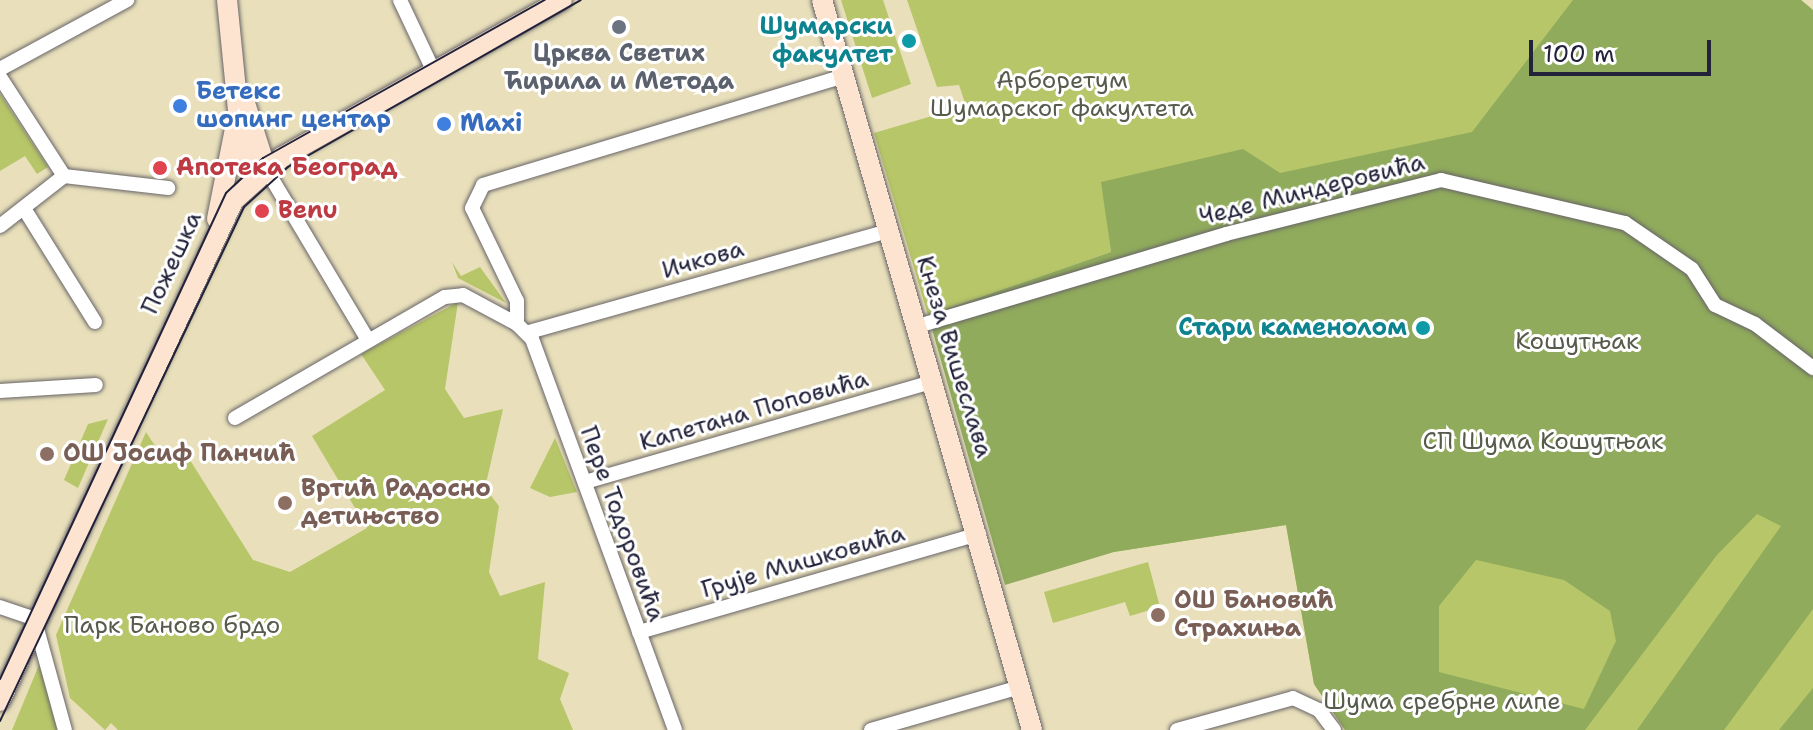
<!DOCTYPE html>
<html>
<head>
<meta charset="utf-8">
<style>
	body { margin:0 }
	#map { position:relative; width:1813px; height:730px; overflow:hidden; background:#e9e0bb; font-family:"Shantell Sans",sans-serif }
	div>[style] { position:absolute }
	.green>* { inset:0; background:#b6c668 }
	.forest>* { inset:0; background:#90ab5c }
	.roads { filter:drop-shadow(0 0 2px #686468) drop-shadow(0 0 2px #686468) }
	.street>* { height:14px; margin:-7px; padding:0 7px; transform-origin:7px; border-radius:7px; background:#fff }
	.secondary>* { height:20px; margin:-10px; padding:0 10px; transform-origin:10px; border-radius:10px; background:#fde4d1 }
	.tram>* { height:2px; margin:-1px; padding:0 1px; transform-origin:1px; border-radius:1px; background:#22223b }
	.dots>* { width:22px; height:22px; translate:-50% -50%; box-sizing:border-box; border:4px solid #fff; border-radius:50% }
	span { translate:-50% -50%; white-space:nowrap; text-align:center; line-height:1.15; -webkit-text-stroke:6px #fff; paint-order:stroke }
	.culture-label { font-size:24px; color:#0d838f; font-weight:700 }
	.right { translate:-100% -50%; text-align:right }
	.worship-label { font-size:24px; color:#5b616d; font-weight:700 }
	.park-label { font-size:24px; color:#565b4b }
	.shop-label { font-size:24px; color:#366cbe; font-weight:700 }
	.left { translate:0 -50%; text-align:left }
	.health-label { font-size:24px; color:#be3a42; font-weight:700 }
	.street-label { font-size:24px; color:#22223b }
	.education-label { font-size:24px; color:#785e54; font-weight:700 }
	.scale { position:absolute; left:1529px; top:40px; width:182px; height:36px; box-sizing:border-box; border:4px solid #22223b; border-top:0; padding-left:10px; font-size:24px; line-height:28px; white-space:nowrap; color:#22223b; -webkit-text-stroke:6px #fff; paint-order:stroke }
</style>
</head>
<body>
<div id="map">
	<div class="green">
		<i style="clip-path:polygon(841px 0,883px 0,911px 84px,872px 98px)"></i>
		<i style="clip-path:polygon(907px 0,1801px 0,1813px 10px,1813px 730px,1345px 730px,1314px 684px,1286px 525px,1113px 552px,1435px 166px,1102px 182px,1111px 252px,928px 315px,874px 133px,966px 106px,959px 85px,937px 87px)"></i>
		<i style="clip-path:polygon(0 94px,48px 167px,37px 174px,25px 156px,0 171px)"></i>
		<i style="clip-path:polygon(452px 262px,461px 276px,480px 267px,506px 303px,458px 278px)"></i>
		<i style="clip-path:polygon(458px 302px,445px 389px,464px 418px,503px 409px,485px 488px,499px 506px,489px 572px,500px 596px,545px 582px,538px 659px,569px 673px,560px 699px,573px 730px,118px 730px,111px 723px,105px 730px,70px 698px,56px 635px,146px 432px,167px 464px,183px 449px,253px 560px,290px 572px,367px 528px,312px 436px,385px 390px,361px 354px)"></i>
		<i style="clip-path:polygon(108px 419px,78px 488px,64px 480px,88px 424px)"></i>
		<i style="clip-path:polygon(555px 438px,577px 492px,550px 497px,530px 488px)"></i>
		<i style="clip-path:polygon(1148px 562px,1160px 607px,1130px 616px,1125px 602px,1053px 623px,1044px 592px)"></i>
		<i style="clip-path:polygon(39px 665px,59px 730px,12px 730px)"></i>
	</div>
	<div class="forest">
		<i style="clip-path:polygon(evenodd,1573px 0,1801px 0,1813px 10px,1813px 609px,1724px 730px,1637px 730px,1781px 526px,1757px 514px,1717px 555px,1585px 730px,1345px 730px,1314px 684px,1286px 525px,1114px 552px,1005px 585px,928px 315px,1111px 252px,1101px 182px,1243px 149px,1280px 173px,1472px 132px,1573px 0,1476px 560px,1564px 580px,1610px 611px,1616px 641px,1584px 709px,1439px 672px,1439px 606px,1476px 560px)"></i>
		<i style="clip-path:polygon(1813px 688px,1813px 730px,1779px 730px)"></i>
	</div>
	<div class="roads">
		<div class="street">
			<i style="left:400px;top:0;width:80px;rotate:64.7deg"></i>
			<i style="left:0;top:69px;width:145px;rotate:-28.5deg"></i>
			<i style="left:0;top:77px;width:118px;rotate:57.1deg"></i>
			<i style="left:266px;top:169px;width:199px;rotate:59.2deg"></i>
			<i style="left:64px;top:176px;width:105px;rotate:6.6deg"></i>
			<i style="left:25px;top:210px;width:132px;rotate:58deg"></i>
			<i style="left:0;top:226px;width:81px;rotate:-38deg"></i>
			<i style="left:517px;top:324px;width:23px;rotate:-90deg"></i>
			<i style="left:517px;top:301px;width:103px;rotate:-115.8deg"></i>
			<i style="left:472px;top:208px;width:25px;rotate:-64deg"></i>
			<i style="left:483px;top:185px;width:378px;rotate:-16.8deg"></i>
			<i style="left:918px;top:326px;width:321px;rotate:-16.6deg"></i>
			<i style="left:1226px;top:234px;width:222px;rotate:-14.1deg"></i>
			<i style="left:1441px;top:180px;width:189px;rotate:13.2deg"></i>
			<i style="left:1625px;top:223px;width:81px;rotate:34.5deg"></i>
			<i style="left:1692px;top:269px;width:43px;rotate:57.4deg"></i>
			<i style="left:1715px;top:305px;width:44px;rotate:25.4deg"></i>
			<i style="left:1755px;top:324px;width:73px;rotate:37.2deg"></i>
			<i style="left:529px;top:332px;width:374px;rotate:-15.7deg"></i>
			<i style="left:0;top:391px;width:96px;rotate:-3.6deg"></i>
			<i style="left:235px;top:418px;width:242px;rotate:-30deg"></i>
			<i style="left:445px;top:297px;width:18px;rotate:-6deg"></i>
			<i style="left:463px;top:295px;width:61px;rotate:28.2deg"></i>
			<i style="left:517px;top:324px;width:21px;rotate:45deg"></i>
			<i style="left:532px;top:339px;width:416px;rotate:69.9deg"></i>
			<i style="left:585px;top:482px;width:364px;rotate:-16.1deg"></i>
			<i style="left:0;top:607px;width:40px;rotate:18.9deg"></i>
			<i style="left:36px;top:625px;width:109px;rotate:74.6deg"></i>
			<i style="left:639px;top:632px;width:354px;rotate:-16.1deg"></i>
			<i style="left:871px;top:730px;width:155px;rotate:-16.1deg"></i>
			<i style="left:1177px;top:730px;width:120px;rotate:-15.4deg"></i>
			<i style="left:1293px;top:698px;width:29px;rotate:25deg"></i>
			<i style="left:1319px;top:710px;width:25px;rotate:53deg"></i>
		</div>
		<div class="secondary">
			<i style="left:227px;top:0;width:150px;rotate:84.3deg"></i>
			<i style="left:242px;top:149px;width:31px;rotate:40deg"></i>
			<i style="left:822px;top:0;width:760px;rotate:73.95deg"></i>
			<i style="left:244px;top:100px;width:72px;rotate:72.3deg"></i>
			<i style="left:217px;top:219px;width:92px;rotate:-78.7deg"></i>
			<i style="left:0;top:701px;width:552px;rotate:-65.01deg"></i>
			<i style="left:233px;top:201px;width:66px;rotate:-41.9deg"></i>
			<i style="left:282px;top:157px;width:321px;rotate:-29.3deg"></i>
		</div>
	</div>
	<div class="tram">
		<i style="left:0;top:679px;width:536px;rotate:-65.06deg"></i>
		<i style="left:226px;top:193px;width:51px;rotate:-43.4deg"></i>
		<i style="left:263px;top:158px;width:323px;rotate:-29.3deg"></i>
		<i style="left:0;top:721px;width:569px;rotate:-64.61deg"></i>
		<i style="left:244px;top:207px;width:59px;rotate:-42.3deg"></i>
		<i style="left:288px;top:167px;width:337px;rotate:-29.7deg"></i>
	</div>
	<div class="dots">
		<i style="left:619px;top:27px;background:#6b7280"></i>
		<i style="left:909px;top:41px;background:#0f9aa8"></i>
		<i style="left:180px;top:106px;background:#3f7fe0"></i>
		<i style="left:444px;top:124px;background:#3f7fe0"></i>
		<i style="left:160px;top:168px;background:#e0444e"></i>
		<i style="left:262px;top:211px;background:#e0444e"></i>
		<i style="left:1423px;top:328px;background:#0f9aa8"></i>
		<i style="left:47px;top:454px;background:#8d6e63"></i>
		<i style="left:285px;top:503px;background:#8d6e63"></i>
		<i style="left:1158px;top:615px;background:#8d6e63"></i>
	</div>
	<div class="culture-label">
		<span class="right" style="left:893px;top:41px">Шумарски<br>факултет</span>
		<span class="right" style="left:1407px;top:328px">Стари каменолом</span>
	</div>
	<div class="worship-label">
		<span style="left:619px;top:68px">Црква Светих<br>Ћирила и Метода</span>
	</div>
	<div class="park-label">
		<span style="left:1062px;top:95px">Арборетум<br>Шумарског факултета</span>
		<span style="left:1577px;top:342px">Кошутњак</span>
		<span style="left:1543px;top:442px">СП Шума Кошутњак</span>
		<span style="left:172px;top:626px">Парк Баново брдо</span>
		<span style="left:1442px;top:702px">Шума сребрне липе</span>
	</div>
	<div class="shop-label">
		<span class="left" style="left:196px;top:106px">Бетекс<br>шопинг центар</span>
		<span class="left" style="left:460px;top:124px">Maxi</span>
	</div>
	<div class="health-label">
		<span class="left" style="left:176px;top:168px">Апотека Београд</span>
		<span class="left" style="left:278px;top:211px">Benu</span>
	</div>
	<div class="street-label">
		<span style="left:1312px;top:190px;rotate:-14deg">Чеде Миндеровића</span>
		<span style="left:703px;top:260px;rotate:-16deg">Ичкова</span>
		<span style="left:172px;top:263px;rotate:-65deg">Пожешка</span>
		<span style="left:954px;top:357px;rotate:73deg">Кнеза Вишеслава</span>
		<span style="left:754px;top:411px;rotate:-16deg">Капетана Поповића</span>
		<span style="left:622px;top:524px;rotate:70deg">Пере Тодоровића</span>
		<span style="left:803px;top:562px;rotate:-16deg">Грује Мишковића</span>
	</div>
	<div class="education-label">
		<span class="left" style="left:63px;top:454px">ОШ Јосиф Панчић</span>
		<span class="left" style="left:301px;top:503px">Вртић Радосно<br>детињство</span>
		<span class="left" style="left:1174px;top:615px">ОШ Бановић<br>Страхиња</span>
	</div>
	<div class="scale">100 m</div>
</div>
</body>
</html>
